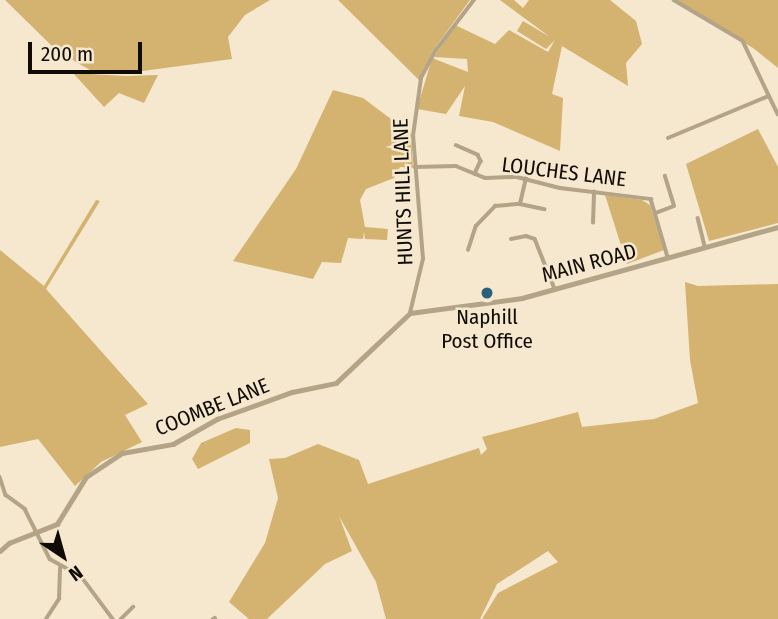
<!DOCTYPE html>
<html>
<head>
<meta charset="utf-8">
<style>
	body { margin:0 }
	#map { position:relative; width:778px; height:619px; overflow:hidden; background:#f5e8cf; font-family:"Fira Sans Condensed",sans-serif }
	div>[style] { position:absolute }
	.green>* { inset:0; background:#d4b270 }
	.minor>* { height:3.5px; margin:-1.75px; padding:0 1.75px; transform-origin:1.75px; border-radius:1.75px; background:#b3a487 }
	.tertiary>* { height:4.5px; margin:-2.25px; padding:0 2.25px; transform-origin:2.25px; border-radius:2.25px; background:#b3a487 }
	.dots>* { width:19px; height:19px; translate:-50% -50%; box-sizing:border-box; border:4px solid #f5e8cf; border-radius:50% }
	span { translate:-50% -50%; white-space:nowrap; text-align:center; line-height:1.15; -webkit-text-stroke:5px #f5e8cf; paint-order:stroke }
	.street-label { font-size:21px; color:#100b04 }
	.poi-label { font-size:21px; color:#100b04 }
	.north { position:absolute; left:28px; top:521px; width:70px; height:70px; -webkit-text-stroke:5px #f5e8cf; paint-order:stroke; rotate:144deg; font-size:19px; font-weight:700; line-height:28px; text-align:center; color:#100b04 }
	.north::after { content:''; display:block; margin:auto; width:24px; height:32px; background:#100b04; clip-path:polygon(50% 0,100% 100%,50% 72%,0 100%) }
	.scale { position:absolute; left:28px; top:42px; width:114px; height:32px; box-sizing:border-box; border:4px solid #100b04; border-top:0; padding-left:9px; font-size:21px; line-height:24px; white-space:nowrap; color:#100b04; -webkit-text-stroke:5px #f5e8cf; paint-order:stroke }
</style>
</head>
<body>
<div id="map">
	<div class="green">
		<i style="clip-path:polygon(5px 0,270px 0,245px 15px,228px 37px,232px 59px,135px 72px,90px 70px,76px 62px,55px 49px)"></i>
		<i style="clip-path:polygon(338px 0,470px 0,434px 49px,419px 80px)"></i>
		<i style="clip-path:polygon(500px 0,514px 0,523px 8px,529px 0,610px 0,636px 21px,642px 44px,626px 63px,628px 86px,562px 46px,552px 94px,563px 98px,560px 151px,493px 122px,459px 116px,465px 86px,446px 114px,417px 109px,432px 58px,468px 72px,467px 59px,434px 57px,455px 25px,495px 44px,509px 30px,548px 52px,555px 40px,546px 49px,517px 31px,523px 21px,550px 37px)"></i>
		<i style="clip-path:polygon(672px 0,778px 0,778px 68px,753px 48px)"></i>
		<i style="clip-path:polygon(73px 73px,126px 76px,158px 75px,144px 103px,119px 93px,104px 107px)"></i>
		<i style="clip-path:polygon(333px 90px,363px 98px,411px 134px,413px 168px,400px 167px,394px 178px,366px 189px,360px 200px,365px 227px,388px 229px,387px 240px,365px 239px,364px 232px,363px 239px,348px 238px,341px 263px,322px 262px,313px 279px,233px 261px,296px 169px)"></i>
		<i style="clip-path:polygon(758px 129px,778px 167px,778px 223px,709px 241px,686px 164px)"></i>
		<i style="clip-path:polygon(605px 195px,642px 200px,650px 205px,664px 250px,627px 264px)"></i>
		<i style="clip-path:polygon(96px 200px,100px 201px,46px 289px,148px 404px,125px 415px,142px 442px,101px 462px,75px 486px,38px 439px,0 447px,0 250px,44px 286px)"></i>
		<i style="clip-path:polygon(685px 282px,698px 286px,778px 284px,778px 619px,482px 619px,498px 593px,558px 562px,548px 551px,497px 584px,480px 619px,386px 619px,376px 582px,339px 516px,352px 551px,325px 564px,267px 619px,249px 619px,229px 602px,265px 543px,278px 498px,269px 459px,285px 458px,318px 444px,359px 460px,368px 484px,479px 448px,481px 455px,487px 449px,482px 437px,578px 412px,582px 427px,654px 419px,698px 403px,690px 360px)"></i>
		<i style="clip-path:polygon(236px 428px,250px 430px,250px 443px,198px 469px,192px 459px,201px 443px)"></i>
	</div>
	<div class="minor">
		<i style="left:674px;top:0;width:80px;rotate:30.7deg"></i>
		<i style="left:743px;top:41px;width:81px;rotate:64.4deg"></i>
		<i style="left:668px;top:138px;width:109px;rotate:-22.6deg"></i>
		<i style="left:456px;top:145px;width:24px;rotate:24deg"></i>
		<i style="left:478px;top:155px;width:7px;rotate:63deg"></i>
		<i style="left:481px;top:161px;width:14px;rotate:115deg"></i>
		<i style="left:415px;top:167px;width:41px;rotate:-1.4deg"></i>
		<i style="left:456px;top:166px;width:31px;rotate:22deg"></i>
		<i style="left:485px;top:178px;width:32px;rotate:-2deg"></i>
		<i style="left:517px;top:177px;width:44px;rotate:14.3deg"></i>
		<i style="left:560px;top:188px;width:92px;rotate:6.9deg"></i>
		<i style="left:651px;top:199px;width:60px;rotate:73.7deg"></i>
		<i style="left:520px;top:204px;width:25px;rotate:12deg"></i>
		<i style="left:656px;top:213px;width:19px;rotate:-21deg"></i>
		<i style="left:674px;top:206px;width:31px;rotate:-107deg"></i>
		<i style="left:698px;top:218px;width:30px;rotate:76deg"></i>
		<i style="left:593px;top:223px;width:31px;rotate:-88deg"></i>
		<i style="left:511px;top:239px;width:15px;rotate:-11deg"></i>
		<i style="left:526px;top:236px;width:9px;rotate:18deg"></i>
		<i style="left:535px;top:239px;width:54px;rotate:68.2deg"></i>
		<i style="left:468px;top:250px;width:25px;rotate:-72deg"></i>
		<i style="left:476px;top:226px;width:28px;rotate:-46deg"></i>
		<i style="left:495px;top:206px;width:25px;rotate:-5deg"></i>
		<i style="left:520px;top:204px;width:26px;rotate:-77deg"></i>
		<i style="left:410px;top:313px;width:56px;rotate:-76.5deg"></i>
		<i style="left:423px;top:259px;width:123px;rotate:-94.6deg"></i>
		<i style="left:413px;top:136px;width:59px;rotate:-82.1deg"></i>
		<i style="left:421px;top:78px;width:32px;rotate:-62deg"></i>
		<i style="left:436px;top:50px;width:63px;rotate:-52.8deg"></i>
		<i style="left:0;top:477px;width:19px;rotate:72deg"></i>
		<i style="left:6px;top:495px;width:24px;rotate:36deg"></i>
		<i style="left:25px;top:509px;width:56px;rotate:63.4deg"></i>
		<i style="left:50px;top:559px;width:35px;rotate:29deg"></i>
		<i style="left:81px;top:576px;width:54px;rotate:53.3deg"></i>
		<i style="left:46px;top:619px;width:24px;rotate:-57deg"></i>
		<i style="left:59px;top:599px;width:31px;rotate:-88deg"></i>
		<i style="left:121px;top:619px;width:17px;rotate:-45deg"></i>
		<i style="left:213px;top:619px;width:2px;rotate:-27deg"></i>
	</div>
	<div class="tertiary">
		<i style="left:0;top:551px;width:12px;rotate:-42deg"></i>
		<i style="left:9px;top:543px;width:52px;rotate:-21.6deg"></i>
		<i style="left:57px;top:524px;width:55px;rotate:-58.3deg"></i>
		<i style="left:86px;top:477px;width:43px;rotate:-33.7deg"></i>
		<i style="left:122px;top:453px;width:52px;rotate:-10deg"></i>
		<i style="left:173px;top:444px;width:51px;rotate:-29.6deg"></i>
		<i style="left:217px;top:419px;width:80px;rotate:-19.8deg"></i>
		<i style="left:292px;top:392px;width:45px;rotate:-11.6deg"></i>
		<i style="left:336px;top:383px;width:102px;rotate:-43.4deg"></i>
		<i style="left:410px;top:313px;width:113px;rotate:-7.6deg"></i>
		<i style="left:522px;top:298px;width:266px;rotate:-15.5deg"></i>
	</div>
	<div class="dots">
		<i style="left:487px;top:293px;background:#2a607b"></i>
	</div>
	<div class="street-label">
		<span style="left:564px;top:172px;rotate:7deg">LOUCHES LANE</span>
		<span style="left:403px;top:192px;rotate:-92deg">HUNTS HILL LANE</span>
		<span style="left:589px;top:263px;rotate:-15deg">MAIN ROAD</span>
		<span style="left:212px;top:407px;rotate:-22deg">COOMBE LANE</span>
	</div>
	<div class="poi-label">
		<span style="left:487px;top:329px">Naphill<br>Post Office</span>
	</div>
	<div class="north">N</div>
	<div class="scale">200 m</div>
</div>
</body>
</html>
